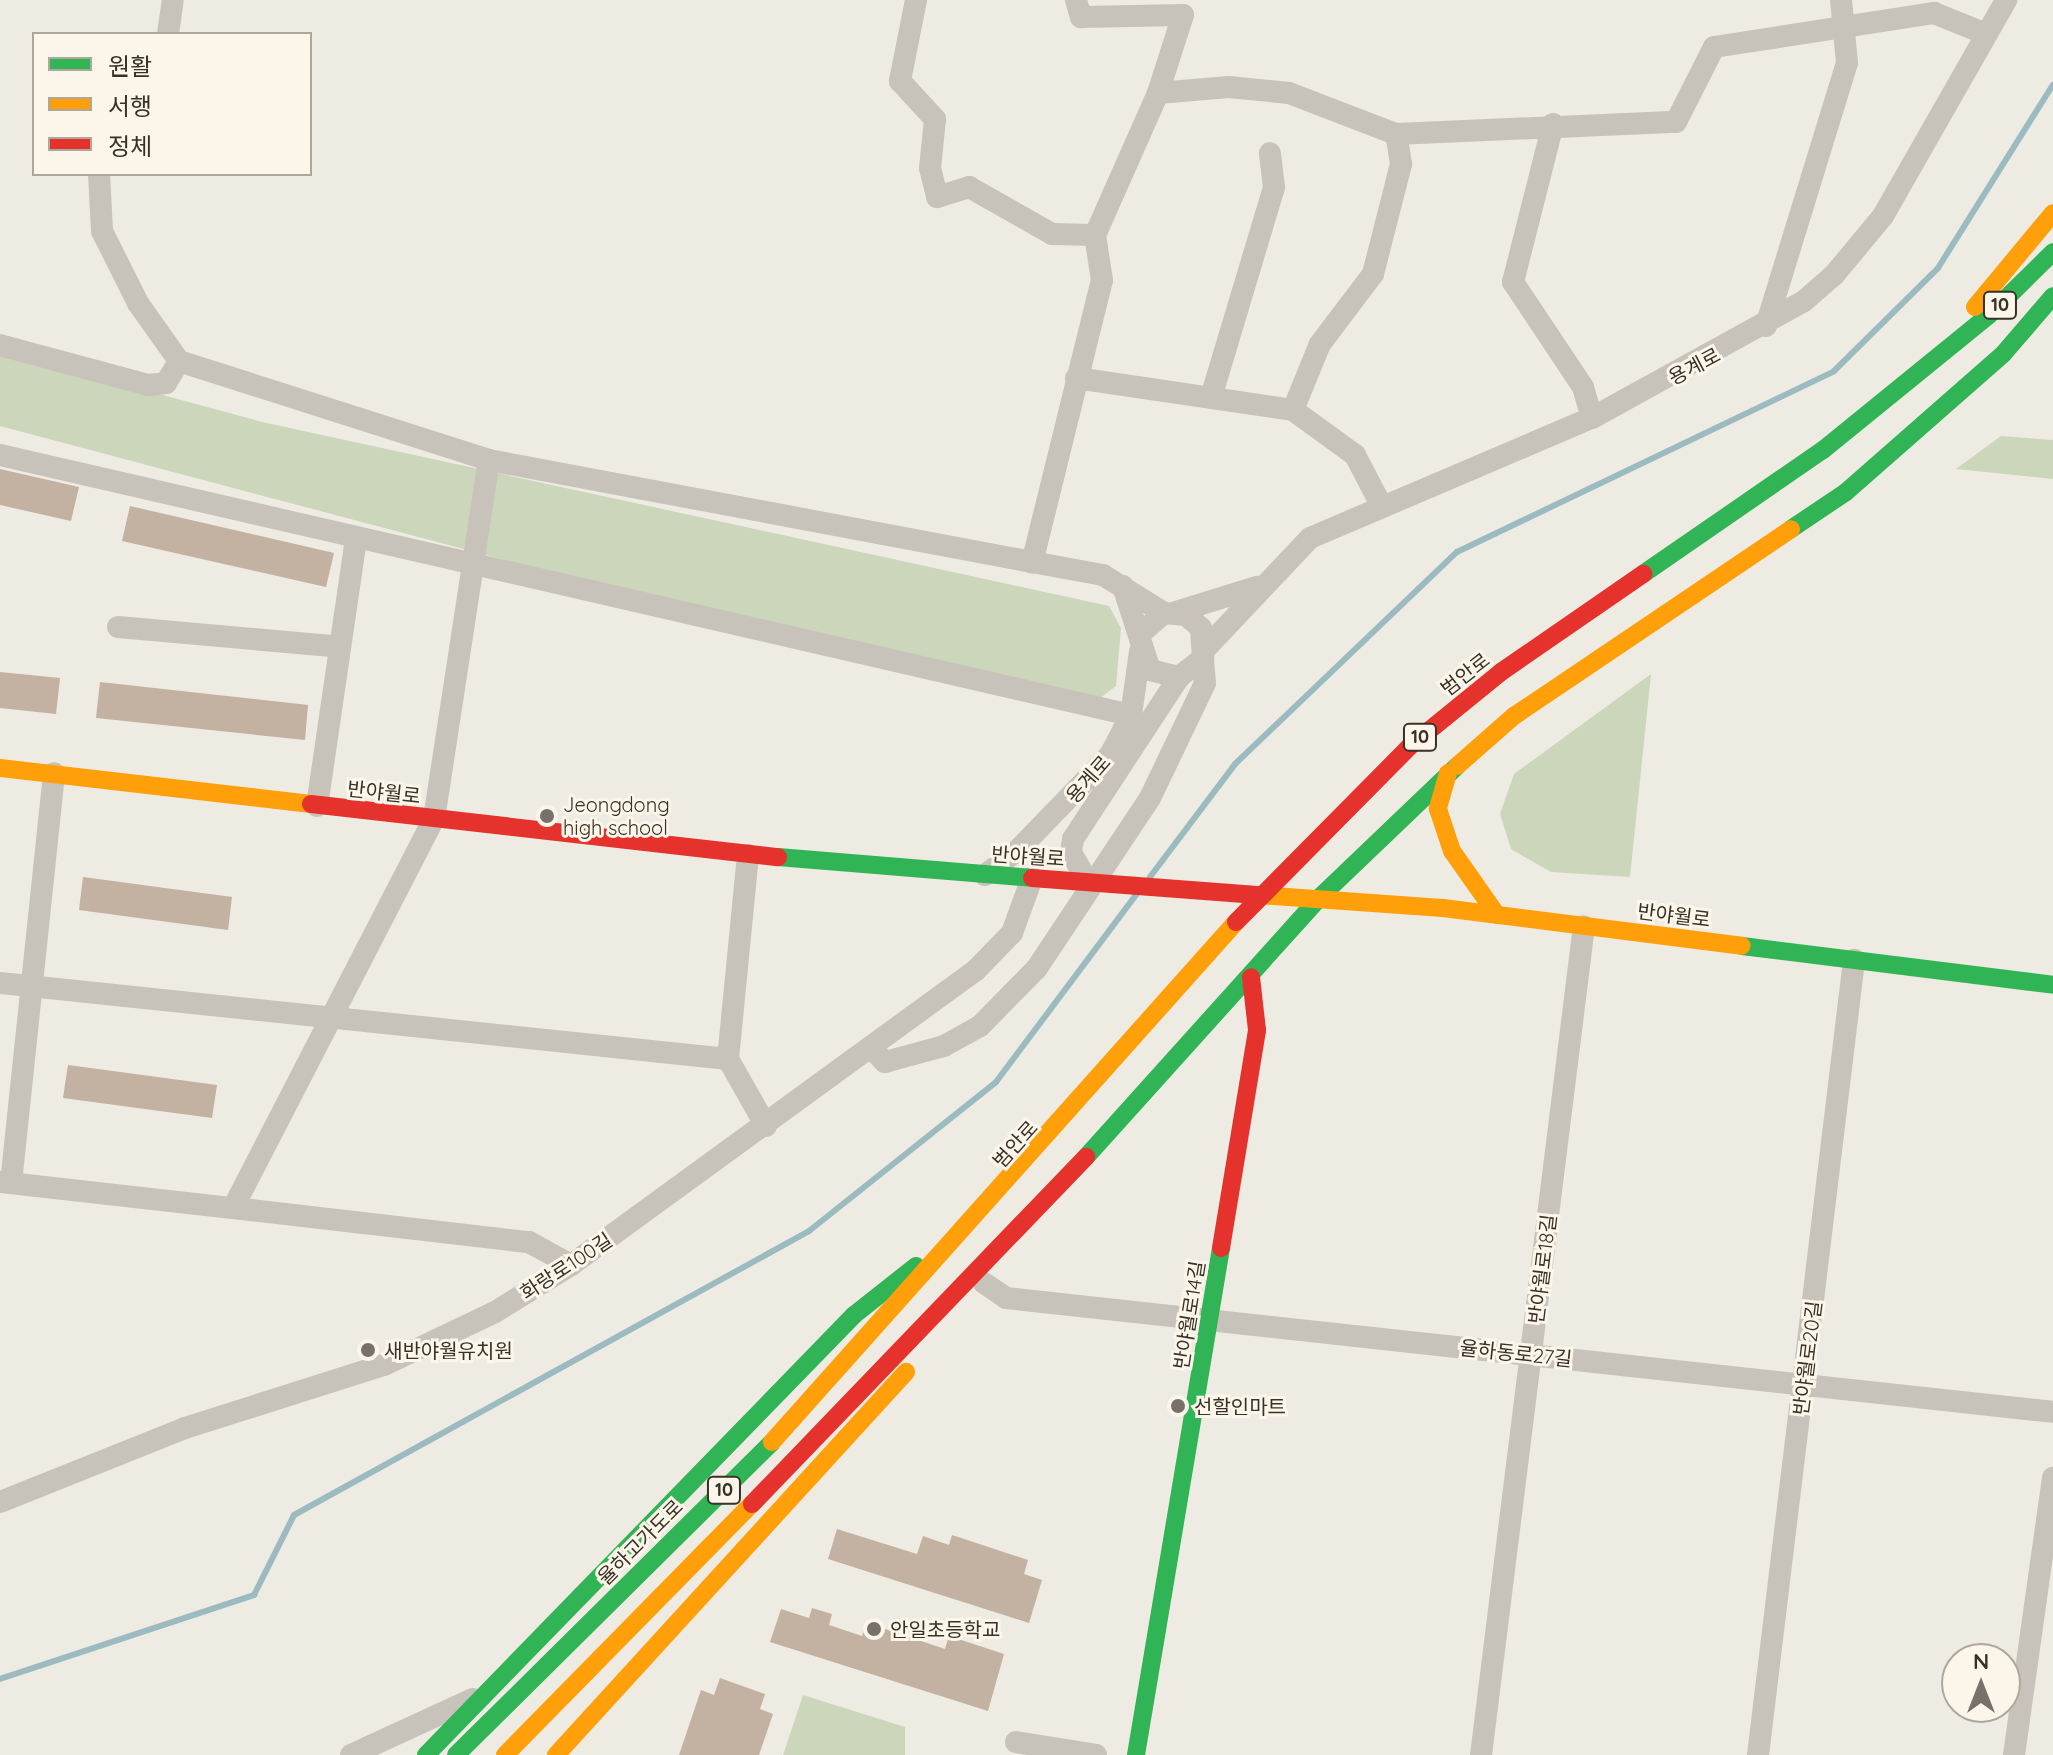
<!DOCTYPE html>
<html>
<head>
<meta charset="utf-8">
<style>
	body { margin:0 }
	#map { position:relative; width:2053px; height:1755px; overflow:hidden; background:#eeebe2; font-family:Quicksand,"Noto Sans KR",sans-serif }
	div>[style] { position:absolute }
	.green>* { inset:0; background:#cbd6bb }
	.stream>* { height:6px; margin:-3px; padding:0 3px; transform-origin:3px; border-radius:3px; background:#9cbbc1 }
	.building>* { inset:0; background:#c3b1a2 }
	.street>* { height:22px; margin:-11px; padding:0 11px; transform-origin:11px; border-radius:11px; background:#c8c3ba }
	.fast>* { height:18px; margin:-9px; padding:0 9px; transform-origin:9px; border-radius:9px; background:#30b455 }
	.slow>* { height:18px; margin:-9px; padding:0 9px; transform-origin:9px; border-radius:9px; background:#ff9f0a }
	.jam>* { height:18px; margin:-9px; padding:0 9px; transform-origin:9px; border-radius:9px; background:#e5322d }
	.jam-bridge>* { height:18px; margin:-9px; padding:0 9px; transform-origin:9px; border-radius:9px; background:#e5322d }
	.dots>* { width:22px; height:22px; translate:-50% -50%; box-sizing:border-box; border:4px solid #fbf6e9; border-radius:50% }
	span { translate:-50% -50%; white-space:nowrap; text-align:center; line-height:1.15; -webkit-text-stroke:6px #fbf6e9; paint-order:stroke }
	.shield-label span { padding:2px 6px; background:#fbf6e9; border:2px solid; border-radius:6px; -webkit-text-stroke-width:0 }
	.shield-label { font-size:18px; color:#393028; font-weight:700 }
	.street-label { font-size:20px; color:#393028 }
	.poi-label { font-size:20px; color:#393028 }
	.left { translate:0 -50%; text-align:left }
	.legend { position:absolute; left:32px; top:32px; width:280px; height:144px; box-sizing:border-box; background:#fbf6e9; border:2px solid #ada79c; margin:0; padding:10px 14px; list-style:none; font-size:24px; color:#393028 }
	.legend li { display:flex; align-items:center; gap:16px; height:40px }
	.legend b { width:40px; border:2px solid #ada79c }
	.north { position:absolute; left:1941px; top:1643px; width:80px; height:80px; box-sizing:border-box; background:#fbf6e9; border:2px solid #ada79c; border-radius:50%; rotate:0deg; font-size:22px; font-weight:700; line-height:32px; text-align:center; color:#393028 }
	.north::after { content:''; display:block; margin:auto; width:28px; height:36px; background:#787169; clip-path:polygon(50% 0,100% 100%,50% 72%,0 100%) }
</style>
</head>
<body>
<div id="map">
	<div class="green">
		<i style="clip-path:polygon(0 351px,262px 422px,1109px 606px,1121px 628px,1116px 686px,1100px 698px,520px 564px,0 426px)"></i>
		<i style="clip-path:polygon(2001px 436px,2053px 440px,2053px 479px,1956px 469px)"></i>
		<i style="clip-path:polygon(1651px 674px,1630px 877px,1551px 872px,1511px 849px,1500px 814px,1514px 774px)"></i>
		<i style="clip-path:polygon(803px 1695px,905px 1727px,905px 1755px,783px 1755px)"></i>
	</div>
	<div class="stream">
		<i style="left:1150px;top:877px;width:141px;rotate:-53deg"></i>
		<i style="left:1235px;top:764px;width:307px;rotate:-43.7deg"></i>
		<i style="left:1457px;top:552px;width:418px;rotate:-25.6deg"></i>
		<i style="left:1834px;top:371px;width:146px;rotate:-44.7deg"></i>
		<i style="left:1938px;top:268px;width:216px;rotate:-57.9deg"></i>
		<i style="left:0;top:1679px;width:268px;rotate:-18.3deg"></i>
		<i style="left:254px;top:1595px;width:89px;rotate:-63.4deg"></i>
		<i style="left:294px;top:1515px;width:588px;rotate:-28.87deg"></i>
		<i style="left:809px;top:1231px;width:239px;rotate:-38.5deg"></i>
		<i style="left:996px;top:1082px;width:234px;rotate:-53.2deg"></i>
	</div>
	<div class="building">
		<i style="clip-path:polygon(0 469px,79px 487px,71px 521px,0 505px)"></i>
		<i style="clip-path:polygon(130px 506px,334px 553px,326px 587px,122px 541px)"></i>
		<i style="clip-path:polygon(0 672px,60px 678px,56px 714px,0 708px)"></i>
		<i style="clip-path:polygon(100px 682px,308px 705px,305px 740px,96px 718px)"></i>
		<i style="clip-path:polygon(83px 877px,232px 897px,228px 930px,79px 910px)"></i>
		<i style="clip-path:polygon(68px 1065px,217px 1085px,212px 1118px,63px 1098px)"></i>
		<i style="clip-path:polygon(837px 1529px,917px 1554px,923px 1536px,949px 1545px,952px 1535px,1028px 1560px,1024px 1574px,1042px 1580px,1029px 1623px,828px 1559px)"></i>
		<i style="clip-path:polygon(812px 1608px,832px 1614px,829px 1625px,862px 1636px,867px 1623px,945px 1649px,949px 1636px,1004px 1654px,988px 1711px,770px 1642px,781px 1609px,809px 1618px)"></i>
		<i style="clip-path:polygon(720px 1678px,765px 1694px,760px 1709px,773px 1714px,759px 1755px,679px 1755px,701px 1690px,714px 1695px)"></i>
	</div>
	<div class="street">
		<i style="left:916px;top:0;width:83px;rotate:101.2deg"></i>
		<i style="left:900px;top:81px;width:52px;rotate:47.4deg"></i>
		<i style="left:935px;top:119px;width:49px;rotate:95.8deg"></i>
		<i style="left:930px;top:168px;width:30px;rotate:76deg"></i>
		<i style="left:937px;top:197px;width:34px;rotate:-17deg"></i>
		<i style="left:969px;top:187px;width:95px;rotate:29.5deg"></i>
		<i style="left:1052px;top:234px;width:43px;rotate:1.3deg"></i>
		<i style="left:1076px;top:0;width:18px;rotate:74deg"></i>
		<i style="left:1081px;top:17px;width:102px;rotate:-1.1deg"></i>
		<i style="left:1183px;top:15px;width:82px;rotate:107.8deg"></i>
		<i style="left:1158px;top:93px;width:155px;rotate:113.9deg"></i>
		<i style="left:1095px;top:235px;width:46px;rotate:81.2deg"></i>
		<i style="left:1102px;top:280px;width:291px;rotate:103.9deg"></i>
		<i style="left:1032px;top:562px;width:72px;rotate:10.4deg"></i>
		<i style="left:1103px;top:575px;width:72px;rotate:31.9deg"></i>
		<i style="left:168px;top:34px;width:34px;rotate:-82deg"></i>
		<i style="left:1158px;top:93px;width:71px;rotate:-4.8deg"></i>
		<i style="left:1229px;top:87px;width:60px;rotate:5.7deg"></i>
		<i style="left:1289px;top:93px;width:115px;rotate:21deg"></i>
		<i style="left:1553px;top:124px;width:163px;rotate:104.2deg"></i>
		<i style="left:1513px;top:282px;width:126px;rotate:56.3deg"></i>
		<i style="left:1583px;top:387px;width:32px;rotate:74deg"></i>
		<i style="left:1766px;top:326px;width:275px;rotate:-72.9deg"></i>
		<i style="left:1847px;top:63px;width:63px;rotate:-95.4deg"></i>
		<i style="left:0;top:345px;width:153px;rotate:15.1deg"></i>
		<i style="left:148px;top:385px;width:18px;rotate:-6deg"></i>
		<i style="left:166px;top:383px;width:26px;rotate:-59deg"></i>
		<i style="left:1076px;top:378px;width:219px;rotate:8.4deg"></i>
		<i style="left:1293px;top:410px;width:77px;rotate:36deg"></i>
		<i style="left:1355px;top:455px;width:56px;rotate:62.5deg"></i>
		<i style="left:1212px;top:394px;width:216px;rotate:-73.3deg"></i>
		<i style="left:1274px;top:187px;width:34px;rotate:-97deg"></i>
		<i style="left:1293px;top:410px;width:71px;rotate:-67.8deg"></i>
		<i style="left:1320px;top:344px;width:88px;rotate:-52.9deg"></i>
		<i style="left:1373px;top:274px;width:114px;rotate:-75.7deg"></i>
		<i style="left:1401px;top:164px;width:30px;rotate:-99deg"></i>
		<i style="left:1396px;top:134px;width:280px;rotate:-2.5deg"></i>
		<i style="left:1676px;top:122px;width:84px;rotate:-63.1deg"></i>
		<i style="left:1714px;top:47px;width:223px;rotate:-8.8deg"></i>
		<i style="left:1934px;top:13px;width:56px;rotate:22deg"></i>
		<i style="left:0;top:455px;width:1161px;rotate:12.95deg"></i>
		<i style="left:489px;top:460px;width:552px;rotate:10.64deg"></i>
		<i style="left:1123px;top:586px;width:88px;rotate:72.2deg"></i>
		<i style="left:1150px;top:670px;width:30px;rotate:14deg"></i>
		<i style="left:1179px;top:677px;width:31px;rotate:-38deg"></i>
		<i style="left:1203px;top:658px;width:30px;rotate:-94deg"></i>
		<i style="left:1201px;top:628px;width:20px;rotate:-139deg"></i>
		<i style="left:1186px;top:615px;width:22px;rotate:-175deg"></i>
		<i style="left:1164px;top:613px;width:30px;rotate:139deg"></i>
		<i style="left:1176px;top:612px;width:85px;rotate:-17.2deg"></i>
		<i style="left:118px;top:627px;width:223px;rotate:5.1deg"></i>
		<i style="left:1206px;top:648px;width:151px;rotate:-46.6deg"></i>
		<i style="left:1310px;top:538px;width:306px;rotate:-23.1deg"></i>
		<i style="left:1592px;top:418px;width:242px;rotate:-28.9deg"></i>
		<i style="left:1804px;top:301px;width:40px;rotate:-41deg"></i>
		<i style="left:1834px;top:275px;width:77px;rotate:-50.3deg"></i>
		<i style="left:1883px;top:216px;width:249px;rotate:-60.3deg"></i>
		<i style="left:317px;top:806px;width:269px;rotate:-81.7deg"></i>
		<i style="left:748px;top:855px;width:205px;rotate:95.6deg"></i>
		<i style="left:728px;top:1059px;width:77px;rotate:60.4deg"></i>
		<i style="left:985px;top:875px;width:41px;rotate:-37.1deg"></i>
		<i style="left:1018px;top:850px;width:132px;rotate:-45.9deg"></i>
		<i style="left:1110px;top:755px;width:45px;rotate:-62.3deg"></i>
		<i style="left:1131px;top:715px;width:64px;rotate:-81.9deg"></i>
		<i style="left:1088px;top:882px;width:34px;rotate:-120deg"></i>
		<i style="left:1071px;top:852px;width:13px;rotate:-81deg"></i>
		<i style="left:1073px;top:839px;width:194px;rotate:-56.8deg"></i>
		<i style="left:0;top:983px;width:732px;rotate:5.96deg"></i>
		<i style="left:873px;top:1050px;width:17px;rotate:45deg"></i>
		<i style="left:885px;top:1062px;width:61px;rotate:-15.2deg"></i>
		<i style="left:944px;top:1046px;width:41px;rotate:-29.1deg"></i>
		<i style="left:980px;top:1026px;width:81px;rotate:-45.5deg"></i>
		<i style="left:1037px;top:968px;width:204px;rotate:-56.4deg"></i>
		<i style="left:1150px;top:798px;width:127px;rotate:-64.4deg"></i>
		<i style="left:1205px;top:683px;width:25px;rotate:-95deg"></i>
		<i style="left:0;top:1182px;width:234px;rotate:6.4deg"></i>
		<i style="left:233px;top:1208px;width:438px;rotate:-62.7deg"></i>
		<i style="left:434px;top:819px;width:363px;rotate:-81.3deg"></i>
		<i style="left:489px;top:460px;width:325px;rotate:-162.3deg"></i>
		<i style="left:179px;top:361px;width:71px;rotate:-125.3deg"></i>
		<i style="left:138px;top:303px;width:80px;rotate:-116.6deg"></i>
		<i style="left:102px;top:231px;width:57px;rotate:-93deg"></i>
		<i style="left:11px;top:1183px;width:412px;rotate:-84deg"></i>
		<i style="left:233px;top:1208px;width:298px;rotate:6.6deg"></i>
		<i style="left:529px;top:1242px;width:48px;rotate:28.7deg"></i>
		<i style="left:984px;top:1283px;width:27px;rotate:34deg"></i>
		<i style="left:1006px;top:1298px;width:1053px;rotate:6.21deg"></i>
		<i style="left:0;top:1502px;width:199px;rotate:-21.8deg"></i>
		<i style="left:185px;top:1428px;width:209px;rotate:-17.6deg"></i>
		<i style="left:384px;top:1365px;width:123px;rotate:-25.5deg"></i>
		<i style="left:495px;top:1312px;width:89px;rotate:-31.7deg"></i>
		<i style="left:571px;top:1265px;width:501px;rotate:-36.07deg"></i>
		<i style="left:976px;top:970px;width:52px;rotate:-45.8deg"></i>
		<i style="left:1012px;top:933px;width:59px;rotate:-70deg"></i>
		<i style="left:1016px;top:1742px;width:81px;rotate:9.2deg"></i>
		<i style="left:351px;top:1755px;width:134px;rotate:-24.7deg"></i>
		<i style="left:1481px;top:1755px;width:835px;rotate:-82.92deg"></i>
		<i style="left:1758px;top:1755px;width:801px;rotate:-83.11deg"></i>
		<i style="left:2014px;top:1755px;width:280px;rotate:-82deg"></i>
	</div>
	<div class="fast">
		<i style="left:1791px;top:529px;width:66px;rotate:-33.9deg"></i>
		<i style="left:1846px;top:492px;width:210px;rotate:-41.3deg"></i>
		<i style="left:2004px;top:353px;width:75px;rotate:-49.3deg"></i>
		<i style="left:1643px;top:574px;width:219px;rotate:-34.6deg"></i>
		<i style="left:1823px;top:450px;width:214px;rotate:-39.1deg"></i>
		<i style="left:1989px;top:315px;width:90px;rotate:-44.5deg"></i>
		<i style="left:778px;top:857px;width:255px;rotate:4.7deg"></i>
		<i style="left:1742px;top:946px;width:313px;rotate:7.1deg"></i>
		<i style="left:1086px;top:1157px;width:348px;rotate:-48deg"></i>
		<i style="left:1319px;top:898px;width:191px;rotate:-43.7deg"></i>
		<i style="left:426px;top:1755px;width:614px;rotate:-45.79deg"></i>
		<i style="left:854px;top:1315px;width:79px;rotate:-38.3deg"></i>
		<i style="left:456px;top:1755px;width:445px;rotate:-44.7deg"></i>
		<i style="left:1136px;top:1755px;width:514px;rotate:-80.48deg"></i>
	</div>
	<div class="slow">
		<i style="left:1975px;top:307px;width:122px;rotate:-50.3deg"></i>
		<i style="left:1457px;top:766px;width:76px;rotate:-41.3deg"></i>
		<i style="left:1514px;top:716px;width:334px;rotate:-34deg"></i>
		<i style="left:0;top:768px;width:313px;rotate:6.6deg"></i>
		<i style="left:1448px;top:773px;width:37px;rotate:106deg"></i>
		<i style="left:1438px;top:809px;width:44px;rotate:71.6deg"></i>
		<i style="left:1452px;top:851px;width:78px;rotate:54.9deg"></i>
		<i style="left:1260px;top:895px;width:183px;rotate:4.1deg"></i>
		<i style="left:1443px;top:908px;width:301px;rotate:7.2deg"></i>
		<i style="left:772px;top:1442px;width:697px;rotate:-48.26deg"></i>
		<i style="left:505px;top:1755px;width:352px;rotate:-45.5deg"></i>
		<i style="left:556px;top:1755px;width:519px;rotate:-47.58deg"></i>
	</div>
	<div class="jam">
		<i style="left:311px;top:804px;width:470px;rotate:6.5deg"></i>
		<i style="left:1236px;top:922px;width:247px;rotate:-45.3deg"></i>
		<i style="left:1410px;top:746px;width:117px;rotate:-39.1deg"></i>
		<i style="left:1501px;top:672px;width:173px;rotate:-34.6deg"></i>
		<i style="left:1221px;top:1248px;width:221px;rotate:-80.6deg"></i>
		<i style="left:1257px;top:1030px;width:53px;rotate:-96.5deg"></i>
		<i style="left:752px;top:1504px;width:482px;rotate:-46.1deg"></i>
	</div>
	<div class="jam-bridge">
		<i style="left:1032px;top:878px;width:229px;rotate:4.3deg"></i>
	</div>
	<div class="dots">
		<i style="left:547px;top:816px;background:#787169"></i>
		<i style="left:368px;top:1350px;background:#787169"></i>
		<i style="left:1178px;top:1406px;background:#787169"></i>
		<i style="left:874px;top:1629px;background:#787169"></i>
	</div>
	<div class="shield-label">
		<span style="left:2000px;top:305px">10</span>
		<span style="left:1420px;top:737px">10</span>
		<span style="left:724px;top:1490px">10</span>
	</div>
	<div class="street-label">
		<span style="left:1694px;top:366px;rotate:-28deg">용계로</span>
		<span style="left:1465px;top:674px;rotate:-38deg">범안로</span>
		<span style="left:1088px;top:779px;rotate:-49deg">용계로</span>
		<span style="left:384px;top:792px;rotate:6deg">반야월로</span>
		<span style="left:1028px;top:856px;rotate:4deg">반야월로</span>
		<span style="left:1674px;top:915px;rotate:7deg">반야월로</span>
		<span style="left:1015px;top:1144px;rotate:-48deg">범안로</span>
		<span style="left:566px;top:1266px;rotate:-33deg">화랑로100길</span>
		<span style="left:1542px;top:1269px;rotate:-83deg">반야월로18길</span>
		<span style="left:1189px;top:1315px;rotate:-81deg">반야월로14길</span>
		<span style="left:1516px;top:1353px;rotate:6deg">율하동로27길</span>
		<span style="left:1807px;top:1358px;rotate:-83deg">반야월로20길</span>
		<span style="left:640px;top:1542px;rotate:-45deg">율하고가도로</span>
	</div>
	<div class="poi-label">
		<span class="left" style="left:563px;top:816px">Jeongdong<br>high school</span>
		<span class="left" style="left:384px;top:1350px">새반야월유치원</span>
		<span class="left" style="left:1194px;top:1406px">선할인마트</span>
		<span class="left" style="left:890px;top:1629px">안일초등학교</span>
	</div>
	<ul class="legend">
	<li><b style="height:10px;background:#30b455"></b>원활</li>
	<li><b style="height:10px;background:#ff9f0a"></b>서행</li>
	<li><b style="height:10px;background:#e5322d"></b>정체</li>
	</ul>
	<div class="north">N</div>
</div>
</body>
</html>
